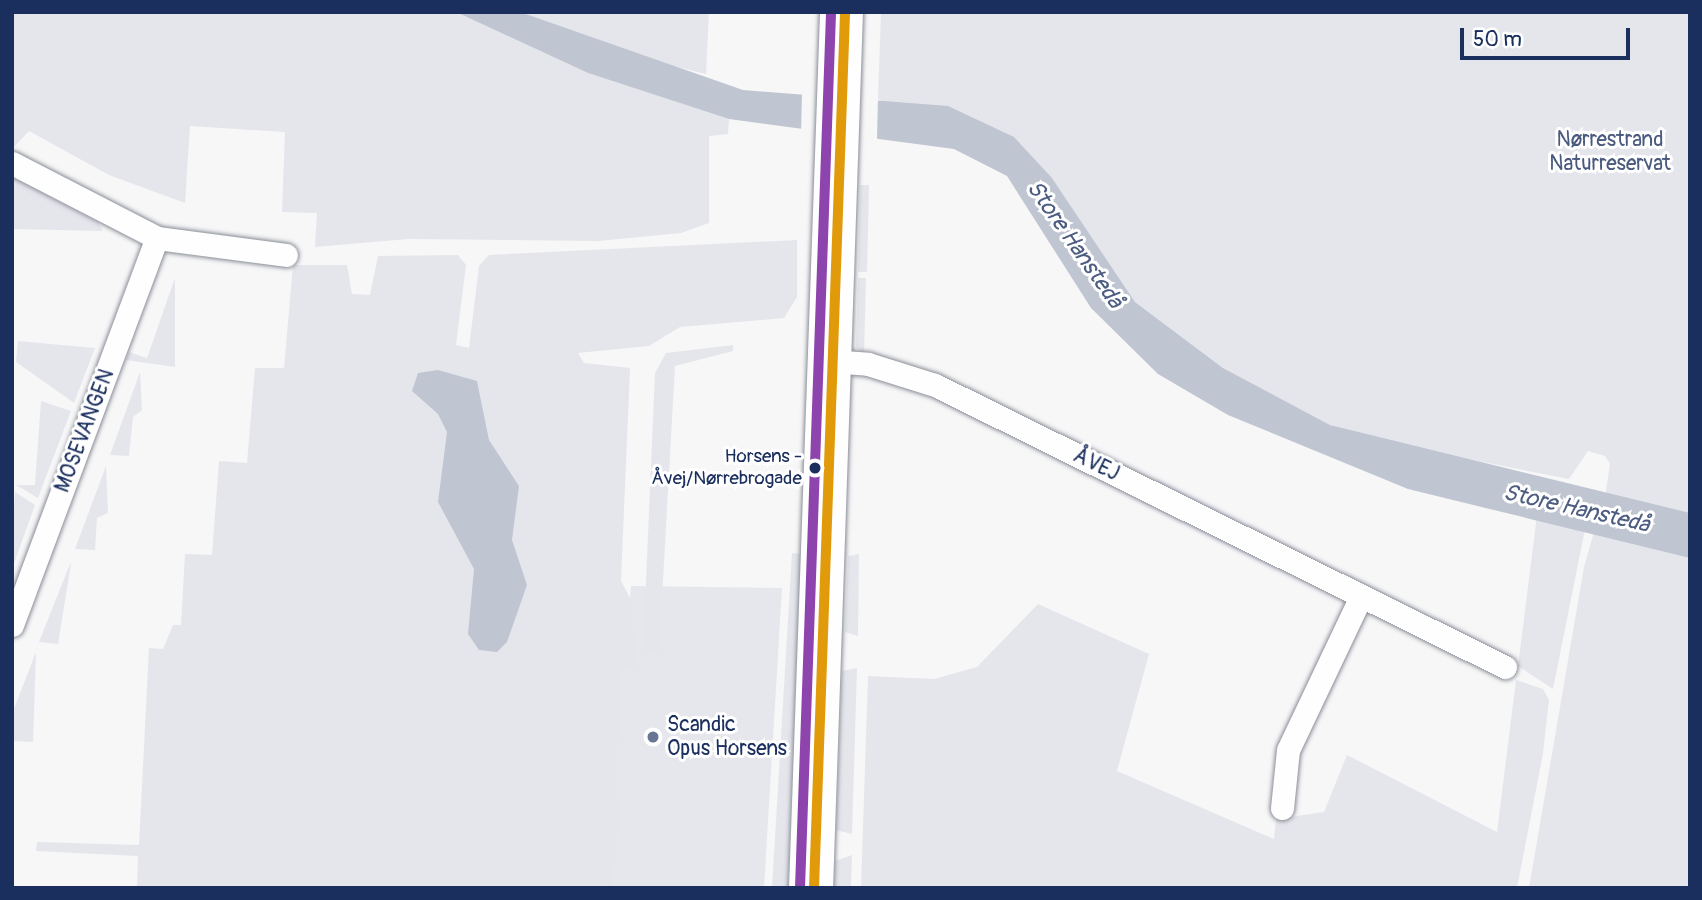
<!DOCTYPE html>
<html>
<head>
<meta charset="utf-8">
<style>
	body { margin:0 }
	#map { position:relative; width:1702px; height:900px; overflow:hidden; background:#f7f7f8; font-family:Pangolin,sans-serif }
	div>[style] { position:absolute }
	.built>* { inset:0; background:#e6e7ec }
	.green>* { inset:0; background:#e5e6ec }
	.water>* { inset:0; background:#c0c5d2 }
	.pier>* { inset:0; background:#f7f7f8 }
	.roads { filter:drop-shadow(0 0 2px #8a8e97) drop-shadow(0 0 2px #8a8e97) }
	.minor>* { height:23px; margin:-11.5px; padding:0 11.5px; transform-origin:11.5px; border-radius:11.5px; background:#fefefe }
	.bus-1>* { height:10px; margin:-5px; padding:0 5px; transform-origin:5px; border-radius:5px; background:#8e44ad }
	.bus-2>* { height:10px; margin:-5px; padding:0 5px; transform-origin:5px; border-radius:5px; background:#e19a09 }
	.dots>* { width:19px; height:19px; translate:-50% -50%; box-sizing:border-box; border:4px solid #fff; border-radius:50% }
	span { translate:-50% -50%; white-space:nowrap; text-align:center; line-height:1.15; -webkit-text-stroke:6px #fff; paint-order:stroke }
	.bus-label { font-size:19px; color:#1b2f5e }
	.right { translate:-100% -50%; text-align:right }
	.park-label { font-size:21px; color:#4a5a7f }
	.street-label { font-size:21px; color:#1b2f5e }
	.poi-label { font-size:21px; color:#1b2f5e }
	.left { translate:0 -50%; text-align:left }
	.water-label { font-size:23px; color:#4d5c81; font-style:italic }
	.frame { position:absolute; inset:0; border:14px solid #1b2f5e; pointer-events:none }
	.scale { position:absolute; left:1460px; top:28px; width:170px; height:32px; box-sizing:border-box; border:4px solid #1b2f5e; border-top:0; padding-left:9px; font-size:21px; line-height:24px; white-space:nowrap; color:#1b2f5e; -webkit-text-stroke:5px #fff; paint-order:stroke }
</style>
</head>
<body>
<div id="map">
	<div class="built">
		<i style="clip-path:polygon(631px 586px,782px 588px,764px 888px,499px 888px,629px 609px)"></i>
	</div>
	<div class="green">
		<i style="clip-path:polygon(12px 12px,456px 12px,588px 73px,729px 119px,728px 134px,709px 136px,709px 223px,681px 233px,598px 241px,408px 239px,315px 247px,317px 213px,282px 212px,285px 132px,190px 126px,185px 203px,109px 175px,29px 131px,12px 149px)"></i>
		<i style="clip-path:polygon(520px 12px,709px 12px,706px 74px,644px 59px)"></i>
		<i style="clip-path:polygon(881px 12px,1690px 12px,1690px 888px,1529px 888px,1584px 567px,1594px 532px,1600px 531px,1610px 464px,1605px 456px,1588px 451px,1569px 479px,1432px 452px,1330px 425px,1223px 368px,1135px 302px,1052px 178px,878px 99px)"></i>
		<i style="clip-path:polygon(12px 177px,98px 222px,103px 231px,12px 229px)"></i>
		<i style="clip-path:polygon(860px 185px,869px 185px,867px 272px,858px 272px)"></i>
		<i style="clip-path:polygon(797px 240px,797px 297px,784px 318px,680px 327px,649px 346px,578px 353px,584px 363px,630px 368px,621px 581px,631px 600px,637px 669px,622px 669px,614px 801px,621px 802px,612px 888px,137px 888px,138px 856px,36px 851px,37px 842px,139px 845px,149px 648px,163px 649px,173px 625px,181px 625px,185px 554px,212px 555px,219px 461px,247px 463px,255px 368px,284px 368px,293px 265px,347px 265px,352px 294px,370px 295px,378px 256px,458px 255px,466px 265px,456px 345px,469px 348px,479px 266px,489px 255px)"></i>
		<i style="clip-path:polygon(175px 278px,175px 367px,126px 360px,129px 352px,147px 358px)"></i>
		<i style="clip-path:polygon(858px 278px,866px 278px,864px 354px,856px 347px)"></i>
		<i style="clip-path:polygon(18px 341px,95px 348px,74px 403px,16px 362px)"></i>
		<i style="clip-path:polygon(733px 345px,733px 351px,675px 366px,659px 652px,643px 652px,655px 373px,666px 353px)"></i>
		<i style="clip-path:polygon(140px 372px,142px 410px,133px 417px,129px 456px,110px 455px)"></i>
		<i style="clip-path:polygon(41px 401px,71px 411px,38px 498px,16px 485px,35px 485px)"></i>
		<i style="clip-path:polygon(106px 466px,108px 513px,97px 518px,95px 550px,75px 549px)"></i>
		<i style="clip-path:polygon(15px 492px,35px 505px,12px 569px,12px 539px)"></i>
		<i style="clip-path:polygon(1537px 515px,1585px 529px,1553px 689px,1518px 666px)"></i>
		<i style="clip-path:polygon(792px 553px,801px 554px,788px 888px,772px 888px)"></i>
		<i style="clip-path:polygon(859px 554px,858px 636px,845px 632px,848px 556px)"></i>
		<i style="clip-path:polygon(71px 564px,58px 644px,39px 642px,70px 564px)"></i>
		<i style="clip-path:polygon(1038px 604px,1149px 654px,1117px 771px,1274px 839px,1276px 819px,1324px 812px,1347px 755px,1497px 832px,1516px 680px,1543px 689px,1549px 700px,1543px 753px,1517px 888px,861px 888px,868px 676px,934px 679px,977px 667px)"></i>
		<i style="clip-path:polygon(36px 652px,33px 742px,12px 741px,12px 714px)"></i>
		<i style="clip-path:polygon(857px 668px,852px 834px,836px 830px,842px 671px)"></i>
		<i style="clip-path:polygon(852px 855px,851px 888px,834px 888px,835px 861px)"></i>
	</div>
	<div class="water">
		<i style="clip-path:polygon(456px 12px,520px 12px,743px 90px,948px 106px,1014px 137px,1052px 178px,1135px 302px,1223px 368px,1330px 425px,1690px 513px,1690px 558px,1408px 489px,1228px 415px,1158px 374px,1091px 308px,1007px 176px,954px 149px,729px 119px,588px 73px)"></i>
		<i style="clip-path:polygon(438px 370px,477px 381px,489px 440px,519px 486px,512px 540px,527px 585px,507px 642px,497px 652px,479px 650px,468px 634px,474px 569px,438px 502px,447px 432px,438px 414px,412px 391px,418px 373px)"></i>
	</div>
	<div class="pier">
		<i style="clip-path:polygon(802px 93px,878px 96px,877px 141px,801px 134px)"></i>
	</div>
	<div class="roads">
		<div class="minor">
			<i style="left:12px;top:163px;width:163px;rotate:27.3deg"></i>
			<i style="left:157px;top:238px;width:130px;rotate:7.5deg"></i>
			<i style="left:829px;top:361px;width:39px;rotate:4deg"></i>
			<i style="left:868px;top:364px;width:70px;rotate:17.4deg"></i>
			<i style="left:935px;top:385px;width:636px;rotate:26.32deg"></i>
			<i style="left:12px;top:625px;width:413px;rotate:-69.5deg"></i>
			<i style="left:1282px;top:808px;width:58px;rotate:-84.1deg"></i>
			<i style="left:1288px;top:750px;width:170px;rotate:-64.6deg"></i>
			<i style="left:800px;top:888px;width:877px;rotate:-87.97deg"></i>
			<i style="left:821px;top:888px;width:877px;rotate:-88.04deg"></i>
		</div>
	</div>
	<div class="bus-1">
		<i style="left:800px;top:888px;width:877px;rotate:-87.97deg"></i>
	</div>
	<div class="bus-2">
		<i style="left:814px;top:888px;width:877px;rotate:-87.97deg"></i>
	</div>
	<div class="dots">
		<i style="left:815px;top:468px;background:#1b2f5e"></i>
		<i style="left:653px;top:737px;background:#687594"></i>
	</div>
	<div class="bus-label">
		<span class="right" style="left:802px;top:468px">Horsens -<br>Åvej/Nørrebrogade</span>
	</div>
	<div class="park-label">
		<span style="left:1610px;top:152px">Nørrestrand<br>Naturreservat</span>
	</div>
	<div class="street-label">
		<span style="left:85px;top:431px;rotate:-69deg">MOSEVANGEN</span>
		<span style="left:1096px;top:465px;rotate:26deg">ÅVEJ</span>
	</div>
	<div class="poi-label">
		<span class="left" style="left:667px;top:737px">Scandic<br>Opus Horsens</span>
	</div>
	<div class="water-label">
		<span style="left:1075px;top:245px;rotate:55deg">Store Hanstedå</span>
		<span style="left:1577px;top:509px;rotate:13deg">Store Hanstedå</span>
	</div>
	<div class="frame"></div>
	<div class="scale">50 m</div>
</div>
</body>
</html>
